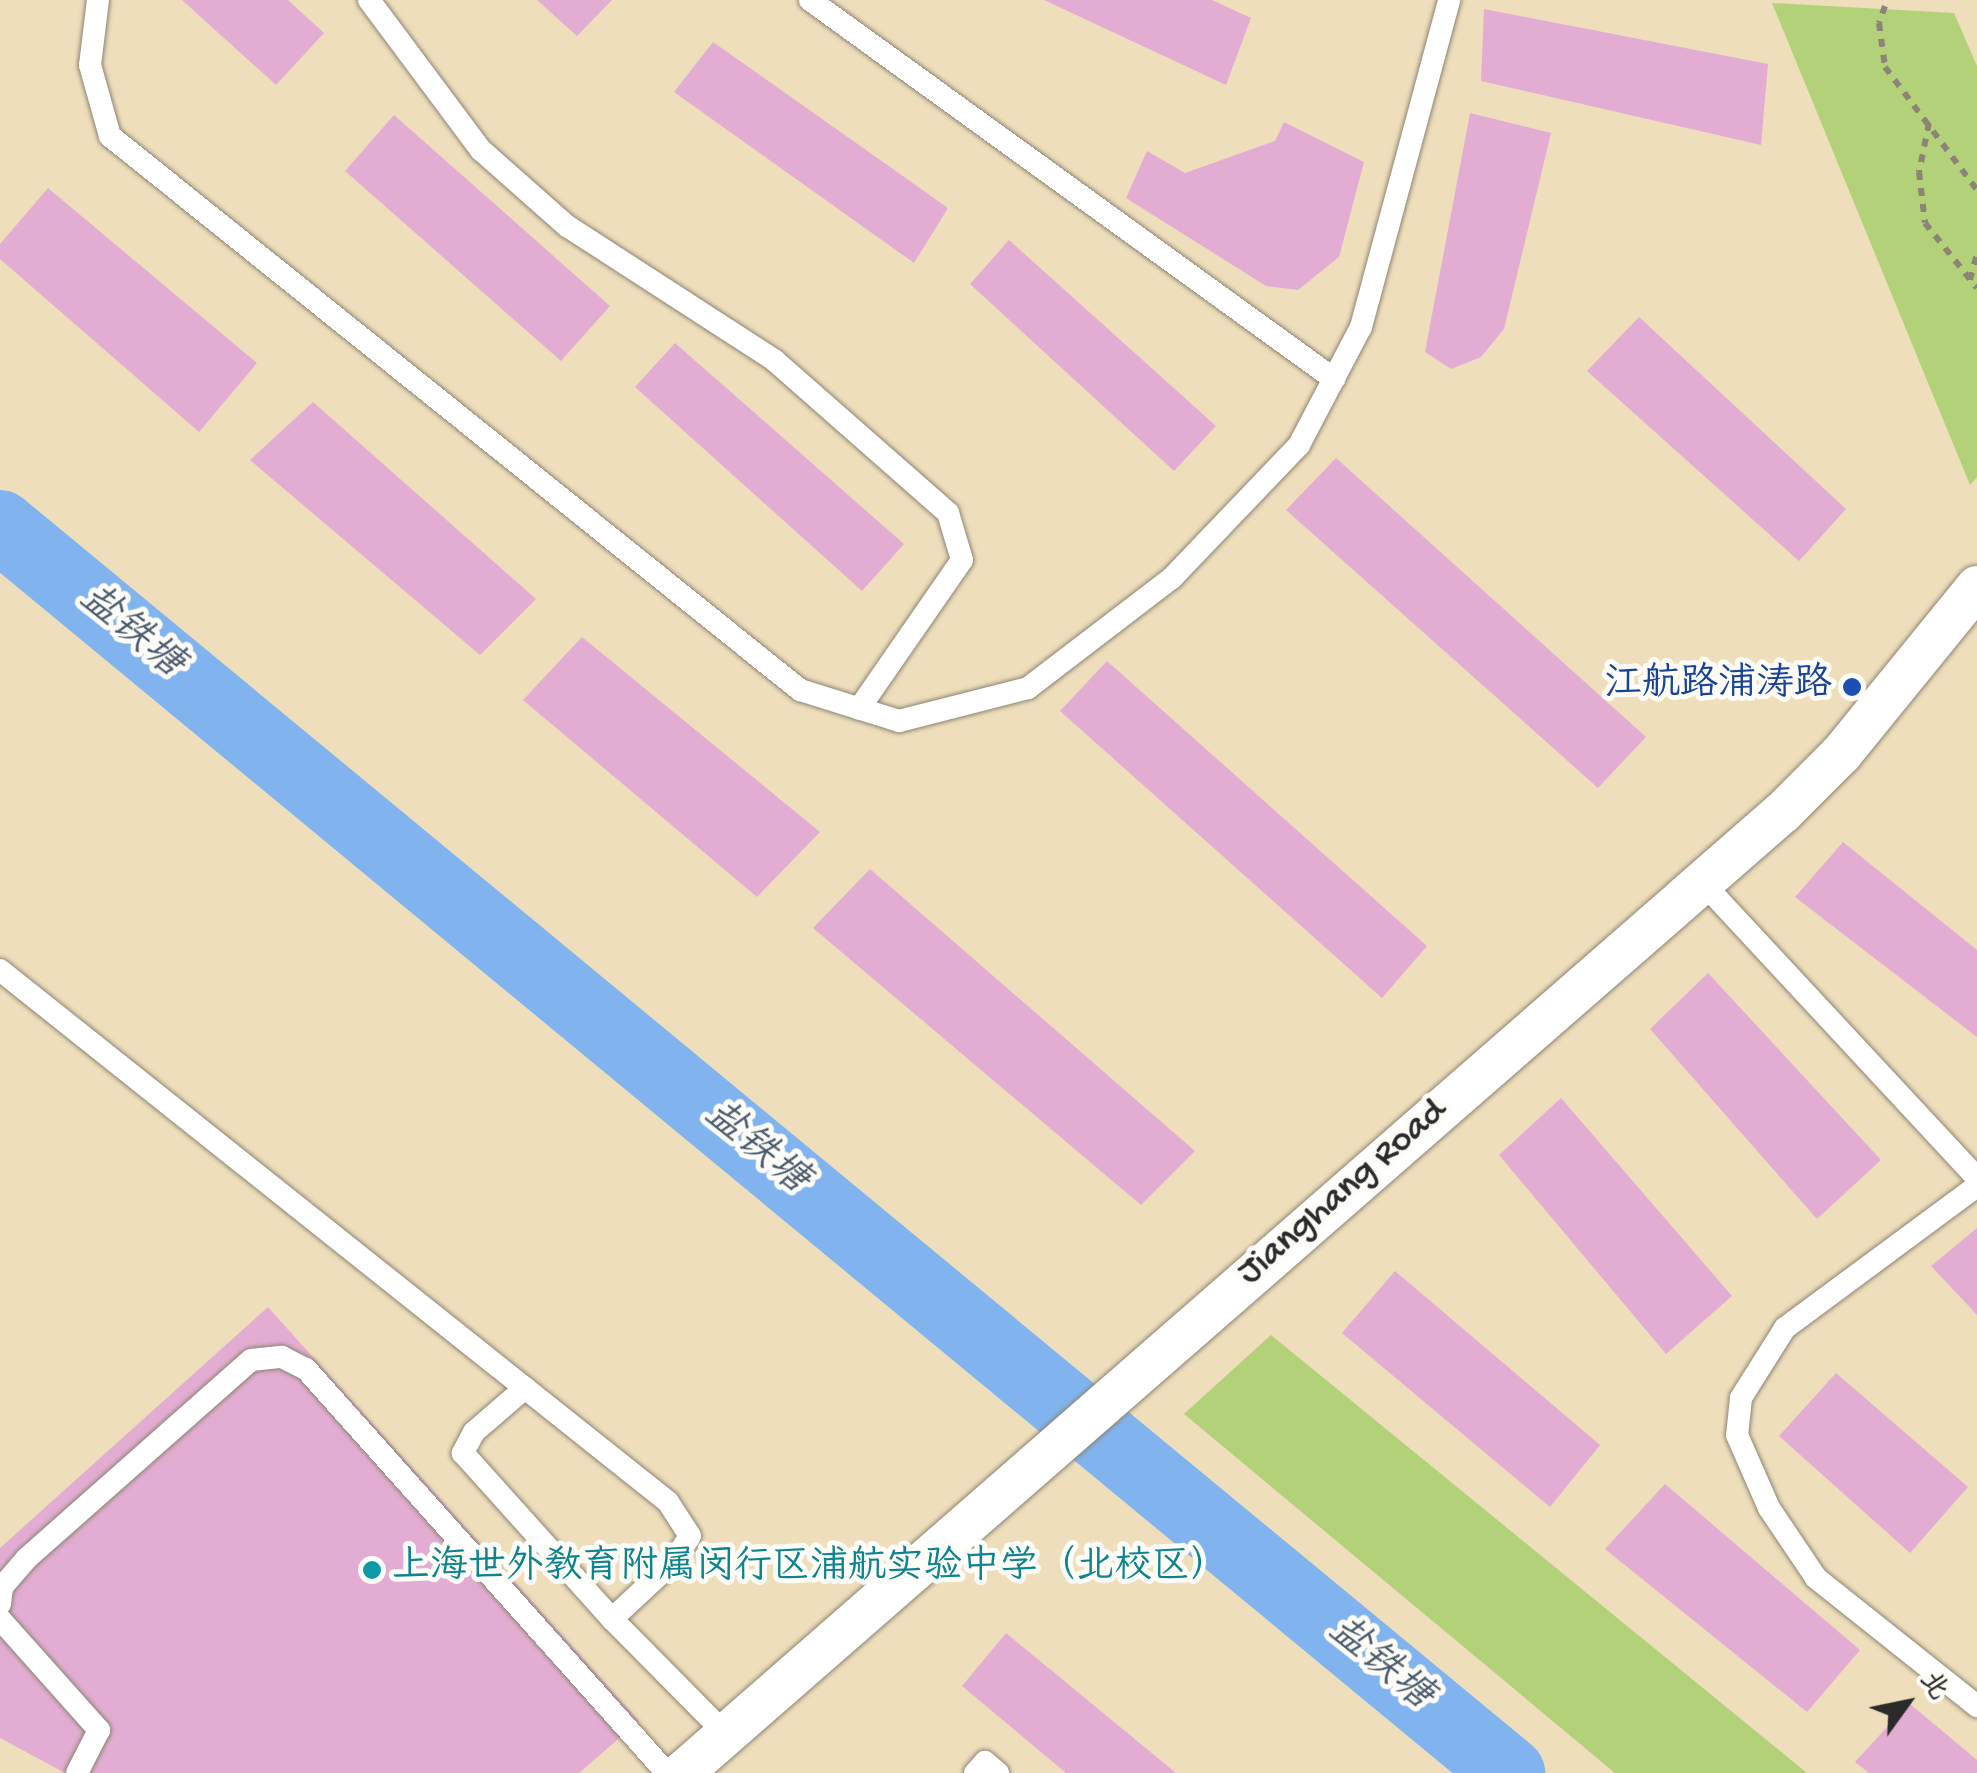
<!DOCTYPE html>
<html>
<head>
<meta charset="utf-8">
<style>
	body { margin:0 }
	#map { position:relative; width:1977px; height:1773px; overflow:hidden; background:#eedebc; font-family:"Gochi Hand","LXGW WenKai TC",sans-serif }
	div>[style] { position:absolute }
	.green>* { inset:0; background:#b2d179 }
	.river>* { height:72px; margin:-36px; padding:0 36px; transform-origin:36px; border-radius:36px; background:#81b4ee }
	.building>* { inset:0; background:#e3add3 }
	.path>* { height:6px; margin-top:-3px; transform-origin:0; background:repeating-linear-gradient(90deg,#8c8474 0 8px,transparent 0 16px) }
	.roads { filter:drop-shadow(0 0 2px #8c8474) drop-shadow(0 0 2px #8c8474) }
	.lane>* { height:22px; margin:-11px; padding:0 11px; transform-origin:11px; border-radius:11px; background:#fff }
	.street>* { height:42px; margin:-21px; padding:0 21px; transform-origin:21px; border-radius:21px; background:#fff }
	.dots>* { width:28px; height:28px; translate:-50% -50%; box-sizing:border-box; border:5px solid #fdfcf7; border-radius:50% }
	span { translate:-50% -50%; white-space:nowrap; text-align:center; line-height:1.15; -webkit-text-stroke:10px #fdfcf7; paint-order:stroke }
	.transit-label { font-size:38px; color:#164399 }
	.right { translate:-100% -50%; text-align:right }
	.street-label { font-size:38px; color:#2b2b2b }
	.culture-label { font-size:38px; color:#0d838f }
	.left { translate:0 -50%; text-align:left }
	.water-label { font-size:40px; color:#495b6f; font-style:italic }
	.north { position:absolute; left:1857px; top:1653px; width:100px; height:100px; -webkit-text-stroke:8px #fdfcf7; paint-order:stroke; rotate:57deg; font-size:28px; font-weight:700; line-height:40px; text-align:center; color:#2b2b2b }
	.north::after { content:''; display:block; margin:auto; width:35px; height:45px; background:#2b2b2b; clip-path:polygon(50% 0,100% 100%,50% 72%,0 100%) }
</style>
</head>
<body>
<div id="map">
	<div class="green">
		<i style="clip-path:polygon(1772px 3px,1954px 13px,1977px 66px,1977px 477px,1970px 485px)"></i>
		<i style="clip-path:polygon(1271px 1335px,1807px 1773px,1615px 1773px,1184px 1414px)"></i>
	</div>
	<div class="river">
		<i style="left:0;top:526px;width:1958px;rotate:39.57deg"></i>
	</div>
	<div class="building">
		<i style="clip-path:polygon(182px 0,288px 0,324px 33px,276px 85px)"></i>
		<i style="clip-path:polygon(537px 0,612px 0,577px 36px)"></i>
		<i style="clip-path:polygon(1044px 0,1212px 0,1251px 18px,1226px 85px)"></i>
		<i style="clip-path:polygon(1484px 9px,1768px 64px,1761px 145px,1481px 81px)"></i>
		<i style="clip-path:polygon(713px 42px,948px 208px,914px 263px,674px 92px)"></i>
		<i style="clip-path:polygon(1470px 113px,1551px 133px,1504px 329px,1481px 357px,1451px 369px,1425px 352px)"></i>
		<i style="clip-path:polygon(394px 115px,610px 306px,561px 361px,345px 171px)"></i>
		<i style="clip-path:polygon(1284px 122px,1364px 162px,1339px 257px,1298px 290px,1266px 286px,1126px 198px,1147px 151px,1185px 173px,1275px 141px)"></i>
		<i style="clip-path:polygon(48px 188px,257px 363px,199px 432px,0 259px,0 244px)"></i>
		<i style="clip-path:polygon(1009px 240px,1216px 426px,1174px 471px,970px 284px)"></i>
		<i style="clip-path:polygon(1639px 317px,1846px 509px,1799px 561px,1587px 371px)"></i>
		<i style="clip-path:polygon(675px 343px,904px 544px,862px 591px,635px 387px)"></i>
		<i style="clip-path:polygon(313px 402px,536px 599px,480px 655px,250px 460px)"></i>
		<i style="clip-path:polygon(1336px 458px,1646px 737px,1598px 788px,1286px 510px)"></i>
		<i style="clip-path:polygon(582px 637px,820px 832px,757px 897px,523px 700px)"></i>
		<i style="clip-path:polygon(1107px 661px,1427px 946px,1382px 998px,1060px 711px)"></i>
		<i style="clip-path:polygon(1843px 842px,1977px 950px,1977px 1037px,1795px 897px)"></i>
		<i style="clip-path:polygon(870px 869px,1195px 1151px,1141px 1205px,813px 928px)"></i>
		<i style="clip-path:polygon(1708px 973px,1881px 1160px,1817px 1219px,1650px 1029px)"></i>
		<i style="clip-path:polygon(1561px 1098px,1732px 1296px,1666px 1354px,1499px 1155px)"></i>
		<i style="clip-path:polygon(1977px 1228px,1977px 1315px,1931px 1266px)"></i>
		<i style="clip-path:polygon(1395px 1271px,1600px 1445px,1550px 1507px,1342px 1333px)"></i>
		<i style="clip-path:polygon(268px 1307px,639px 1721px,579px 1773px,65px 1773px,0 1738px,0 1548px)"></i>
		<i style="clip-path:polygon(1836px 1373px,1968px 1487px,1910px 1553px,1779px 1436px)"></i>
		<i style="clip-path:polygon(1665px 1484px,1860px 1650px,1807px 1712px,1605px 1549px)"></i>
		<i style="clip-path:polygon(1006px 1633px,1176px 1773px,1066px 1773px,962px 1686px)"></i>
		<i style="clip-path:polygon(1909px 1703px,1977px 1760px,1977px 1773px,1869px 1773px,1855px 1762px)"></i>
	</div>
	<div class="path">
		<i style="left:1885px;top:6px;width:18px;rotate:109deg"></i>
		<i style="left:1879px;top:23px;width:44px;rotate:82.2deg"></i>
		<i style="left:1885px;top:67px;width:154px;rotate:53.2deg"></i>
		<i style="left:1929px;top:123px;width:50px;rotate:101.5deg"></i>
		<i style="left:1919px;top:172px;width:51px;rotate:83.3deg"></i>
		<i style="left:1925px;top:223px;width:83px;rotate:51.3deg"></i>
		<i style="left:1970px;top:280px;width:27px;rotate:-75deg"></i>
	</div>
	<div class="roads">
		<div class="lane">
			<i style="left:98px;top:0;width:65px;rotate:97deg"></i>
			<i style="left:90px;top:65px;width:74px;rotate:74.3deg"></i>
			<i style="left:110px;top:136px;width:885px;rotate:38.76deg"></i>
			<i style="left:800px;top:690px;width:104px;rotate:17.4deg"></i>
			<i style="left:899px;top:721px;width:133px;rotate:-14.3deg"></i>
			<i style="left:1028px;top:688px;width:181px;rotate:-37.4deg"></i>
			<i style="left:1172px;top:578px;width:184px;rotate:-46.3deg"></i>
			<i style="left:1299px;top:445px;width:133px;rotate:-62.3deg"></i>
			<i style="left:1361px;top:327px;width:339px;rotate:-74.9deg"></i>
			<i style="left:369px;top:0;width:187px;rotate:53.3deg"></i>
			<i style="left:481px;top:150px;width:115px;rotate:41.5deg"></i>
			<i style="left:567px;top:226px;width:247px;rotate:32.9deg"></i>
			<i style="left:774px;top:360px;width:232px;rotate:41.3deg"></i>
			<i style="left:948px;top:513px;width:49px;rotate:73.4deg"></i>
			<i style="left:962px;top:560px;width:181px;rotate:124.7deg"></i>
			<i style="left:810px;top:0;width:647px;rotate:35.88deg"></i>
			<i style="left:1702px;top:882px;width:404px;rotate:47.1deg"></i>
			<i style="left:0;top:970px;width:854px;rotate:38.53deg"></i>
			<i style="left:668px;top:1502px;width:40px;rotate:57.1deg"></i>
			<i style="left:690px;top:1536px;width:30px;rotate:123deg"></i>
			<i style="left:674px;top:1561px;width:85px;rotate:136.9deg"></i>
			<i style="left:612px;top:1619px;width:162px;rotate:45.3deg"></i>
			<i style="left:1977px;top:1186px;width:239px;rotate:143.5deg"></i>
			<i style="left:1785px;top:1328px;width:83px;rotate:122.2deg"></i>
			<i style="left:1741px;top:1398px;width:37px;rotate:96deg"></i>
			<i style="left:1737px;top:1435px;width:80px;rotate:66.3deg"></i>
			<i style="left:1769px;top:1508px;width:84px;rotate:56.1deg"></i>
			<i style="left:1816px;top:1578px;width:206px;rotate:38.5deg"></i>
			<i style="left:525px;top:1388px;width:67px;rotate:139.2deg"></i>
			<i style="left:474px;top:1432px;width:24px;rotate:118deg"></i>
			<i style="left:463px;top:1453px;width:223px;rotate:48.1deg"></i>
			<i style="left:0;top:1604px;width:17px;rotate:-83deg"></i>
			<i style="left:2px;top:1587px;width:37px;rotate:-49deg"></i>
			<i style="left:26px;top:1559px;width:300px;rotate:-41.5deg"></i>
			<i style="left:251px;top:1360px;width:31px;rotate:-6deg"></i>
			<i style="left:282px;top:1357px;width:27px;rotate:27deg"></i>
			<i style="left:306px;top:1369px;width:542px;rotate:48.22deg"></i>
			<i style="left:0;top:1619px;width:149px;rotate:48.3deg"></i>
			<i style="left:99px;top:1730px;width:48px;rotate:117.1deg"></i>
			<i style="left:975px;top:1773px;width:15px;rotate:-48deg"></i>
			<i style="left:985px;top:1762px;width:17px;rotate:40deg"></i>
		</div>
		<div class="street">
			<i style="left:682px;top:1773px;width:1461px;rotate:-41.12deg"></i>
			<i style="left:1783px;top:812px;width:83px;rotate:-45deg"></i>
			<i style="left:1842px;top:753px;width:214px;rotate:-50.9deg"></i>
		</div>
	</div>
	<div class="dots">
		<i style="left:1852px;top:687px;background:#1a4fb4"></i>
		<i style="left:372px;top:1570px;background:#0f9aa8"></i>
	</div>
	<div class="transit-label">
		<span class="right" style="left:1832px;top:687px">江航路浦涛路</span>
	</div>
	<div class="street-label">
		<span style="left:1343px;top:1193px;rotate:-41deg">Jianghang Road</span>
	</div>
	<div class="culture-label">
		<span class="left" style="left:392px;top:1570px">上海世外教育附属闵行区浦航实验中学（北校区）</span>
	</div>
	<div class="water-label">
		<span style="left:130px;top:633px;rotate:40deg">盐铁塘</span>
		<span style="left:755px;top:1149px;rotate:40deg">盐铁塘</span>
		<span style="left:1379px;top:1665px;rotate:40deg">盐铁塘</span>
	</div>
	<div class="north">北</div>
</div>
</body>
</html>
